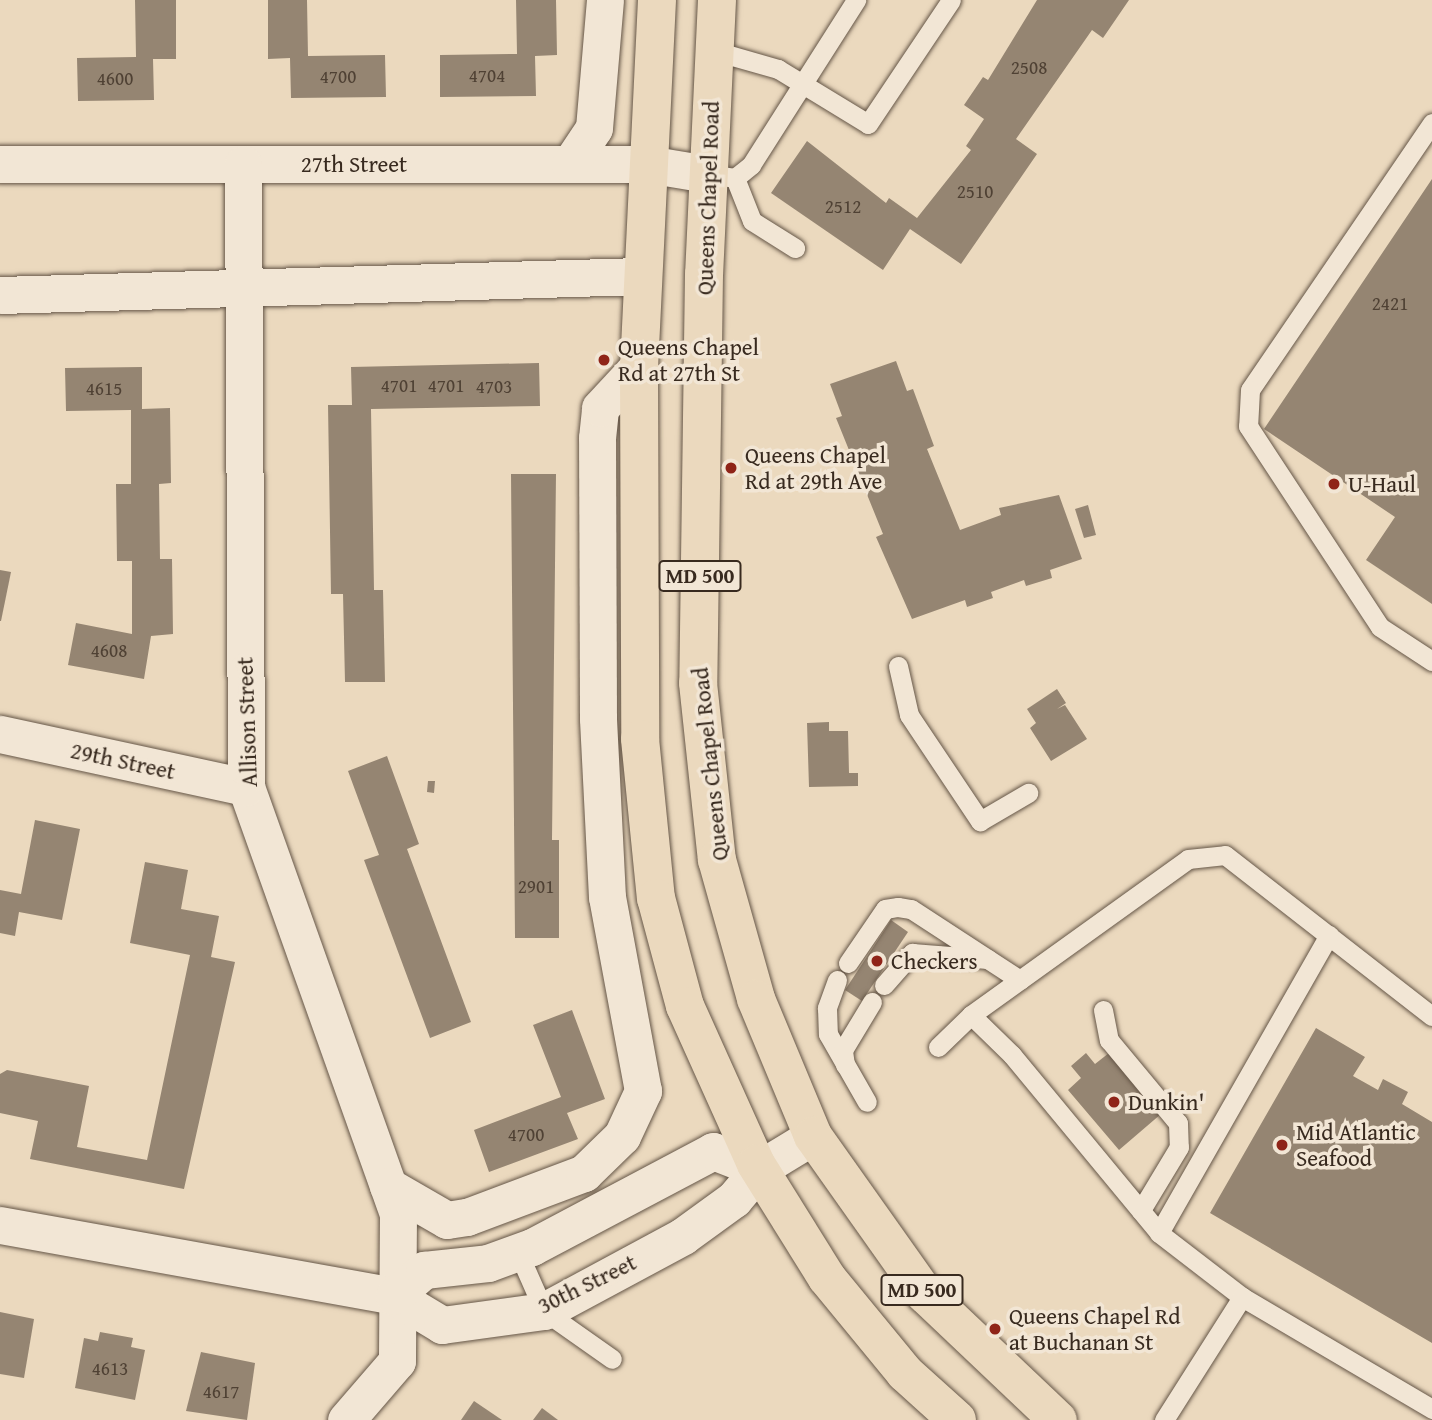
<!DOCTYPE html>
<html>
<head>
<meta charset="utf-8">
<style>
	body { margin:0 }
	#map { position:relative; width:1432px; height:1420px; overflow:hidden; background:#ebd9be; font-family:"Gentium Book Plus",serif }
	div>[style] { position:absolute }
	.building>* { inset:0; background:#958572 }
	.roads { filter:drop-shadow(0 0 2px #655647) drop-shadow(0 0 2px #655647) }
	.service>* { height:19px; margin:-9.5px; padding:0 9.5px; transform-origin:9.5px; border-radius:9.5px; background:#f2e6d5 }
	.minor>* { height:37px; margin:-18.5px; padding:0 18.5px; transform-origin:18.5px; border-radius:18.5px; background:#f2e6d5 }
	.primary>* { height:38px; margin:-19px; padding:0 19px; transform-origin:19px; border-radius:19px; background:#ebd9be }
	.dots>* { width:19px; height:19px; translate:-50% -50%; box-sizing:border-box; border:4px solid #f2e6d5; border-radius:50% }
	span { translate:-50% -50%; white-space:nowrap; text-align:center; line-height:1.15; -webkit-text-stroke:7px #f2e6d5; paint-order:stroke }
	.number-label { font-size:19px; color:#4f4134 }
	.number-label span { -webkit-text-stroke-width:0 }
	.shield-label span { padding:2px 5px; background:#f2e6d5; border:2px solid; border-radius:5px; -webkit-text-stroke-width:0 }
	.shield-label { font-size:21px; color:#382a1f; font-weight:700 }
	.street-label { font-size:23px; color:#382a1f }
	.poi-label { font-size:23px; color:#382a1f }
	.left { translate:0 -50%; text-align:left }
</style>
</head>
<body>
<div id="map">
	<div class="building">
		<i style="clip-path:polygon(135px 0,176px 0,176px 59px,153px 59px,154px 100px,78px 101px,77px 58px,136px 57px)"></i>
		<i style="clip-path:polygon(268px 0,307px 0,308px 56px,385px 55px,386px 97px,291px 98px,290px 58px,268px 59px)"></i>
		<i style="clip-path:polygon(516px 0,556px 0,557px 55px,535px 56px,536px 96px,440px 97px,440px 55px,517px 54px)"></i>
		<i style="clip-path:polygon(1037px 0,1129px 0,1103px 38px,1092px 30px,1016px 139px,1037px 154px,961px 264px,910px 229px,883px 270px,771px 193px,807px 141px,886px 203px,889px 198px,917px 218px,971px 150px,966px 146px,984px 119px,964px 105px,983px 77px,988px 80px)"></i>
		<i style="clip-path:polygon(1432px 179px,1432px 604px,1366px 560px,1395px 517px,1264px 429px)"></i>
		<i style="clip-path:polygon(896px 361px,907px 391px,913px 389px,934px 446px,927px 449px,960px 530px,1001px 515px,999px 508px,1059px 495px,1082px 559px,1050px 570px,1052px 578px,1026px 586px,1024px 580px,991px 592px,993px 598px,967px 607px,965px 600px,912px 619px,876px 537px,883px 534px,836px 418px,842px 416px,830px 384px)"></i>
		<i style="clip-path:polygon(539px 363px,540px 406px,371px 409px,374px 590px,383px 590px,385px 682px,345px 682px,343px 594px,331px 594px,328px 405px,352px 405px,351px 367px)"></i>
		<i style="clip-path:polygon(142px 367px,142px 409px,170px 408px,171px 483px,159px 484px,160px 559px,172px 559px,173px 634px,151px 636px,144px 679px,68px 665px,76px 623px,132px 634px,132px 561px,117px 561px,116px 484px,131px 484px,131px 410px,66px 411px,65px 368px)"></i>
		<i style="clip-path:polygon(511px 474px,556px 474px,552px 840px,559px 840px,559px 938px,515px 938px)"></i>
		<i style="clip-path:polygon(1088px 505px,1096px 535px,1084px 538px,1075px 509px)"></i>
		<i style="clip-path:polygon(0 570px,11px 572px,1px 621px,0 621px)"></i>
		<i style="clip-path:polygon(1057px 689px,1066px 703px,1057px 709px,1065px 705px,1087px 739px,1051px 761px,1030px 728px,1036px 723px,1027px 709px)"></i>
		<i style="clip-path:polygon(829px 722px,829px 731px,848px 731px,849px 773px,858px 773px,858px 786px,809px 787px,807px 723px)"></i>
		<i style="clip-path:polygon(387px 756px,419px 844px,407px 849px,471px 1022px,430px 1038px,364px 860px,379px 855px,348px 771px)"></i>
		<i style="clip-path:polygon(428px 781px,435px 781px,434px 793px,427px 792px)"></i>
		<i style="clip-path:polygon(35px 820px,80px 829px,62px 920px,19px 912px,15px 936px,0 933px,0 890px,21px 894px)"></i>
		<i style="clip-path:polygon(145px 862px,188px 870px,181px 909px,219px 916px,211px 957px,235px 962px,184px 1189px,30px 1159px,38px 1121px,0 1113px,0 1074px,7px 1070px,89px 1086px,77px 1147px,147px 1160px,190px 955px,130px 943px)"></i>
		<i style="clip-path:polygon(891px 920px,908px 932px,862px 1001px,845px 990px)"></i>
		<i style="clip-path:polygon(572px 1010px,605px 1099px,567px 1113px,578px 1139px,489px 1172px,474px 1130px,561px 1097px,533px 1025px)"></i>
		<i style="clip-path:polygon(1316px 1028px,1365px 1057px,1353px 1076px,1378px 1090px,1383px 1079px,1408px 1092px,1402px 1104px,1432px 1122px,1432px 1343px,1210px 1213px)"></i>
		<i style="clip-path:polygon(1086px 1053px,1095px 1064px,1109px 1053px,1161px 1114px,1119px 1150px,1068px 1090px,1081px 1078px,1071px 1066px)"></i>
		<i style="clip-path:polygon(0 1312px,34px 1319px,24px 1378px,0 1374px)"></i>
		<i style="clip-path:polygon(100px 1332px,133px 1338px,131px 1347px,145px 1350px,135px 1400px,75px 1388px,84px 1338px,98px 1341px)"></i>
		<i style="clip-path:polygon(201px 1352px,255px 1363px,247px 1420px,186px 1411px)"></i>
		<i style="clip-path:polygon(474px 1401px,502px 1420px,461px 1420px)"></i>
		<i style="clip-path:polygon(542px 1408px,558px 1420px,533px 1420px)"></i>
	</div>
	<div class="roads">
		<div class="service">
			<i style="left:715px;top:51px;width:66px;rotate:15.9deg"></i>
			<i style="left:778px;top:69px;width:105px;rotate:31.4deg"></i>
			<i style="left:868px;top:124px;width:149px;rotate:-56.2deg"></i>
			<i style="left:1432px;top:123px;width:323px;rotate:124.3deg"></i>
			<i style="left:1250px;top:390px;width:36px;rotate:93deg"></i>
			<i style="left:1248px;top:426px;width:240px;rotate:56.7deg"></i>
			<i style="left:1380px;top:627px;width:62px;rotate:33.2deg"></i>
			<i style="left:707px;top:174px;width:28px;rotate:8deg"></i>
			<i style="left:735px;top:178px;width:21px;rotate:-39deg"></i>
			<i style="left:751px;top:165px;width:196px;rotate:-57.5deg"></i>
			<i style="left:735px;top:178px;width:46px;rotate:68.4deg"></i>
			<i style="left:752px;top:221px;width:51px;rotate:32.1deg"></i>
			<i style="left:898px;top:666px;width:50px;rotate:77.3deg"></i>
			<i style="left:909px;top:715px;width:128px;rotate:56.2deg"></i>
			<i style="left:980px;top:821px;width:56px;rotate:-30.3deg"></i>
			<i style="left:848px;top:963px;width:65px;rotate:-55.6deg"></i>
			<i style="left:885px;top:909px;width:13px;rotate:-9deg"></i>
			<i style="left:898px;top:907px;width:13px;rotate:9deg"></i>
			<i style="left:911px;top:909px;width:130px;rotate:33.1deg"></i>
			<i style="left:837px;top:980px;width:30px;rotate:110deg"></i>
			<i style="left:827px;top:1008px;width:26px;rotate:88deg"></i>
			<i style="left:828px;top:1034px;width:78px;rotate:60.2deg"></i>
			<i style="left:884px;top:985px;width:43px;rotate:-48.8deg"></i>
			<i style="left:912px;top:953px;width:76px;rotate:4.5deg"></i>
			<i style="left:1103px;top:1010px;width:31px;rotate:79deg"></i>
			<i style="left:1109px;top:1040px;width:108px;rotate:50.3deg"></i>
			<i style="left:1178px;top:1123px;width:24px;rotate:88deg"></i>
			<i style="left:1179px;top:1147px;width:74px;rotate:121.1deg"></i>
			<i style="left:971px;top:1015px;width:57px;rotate:44.3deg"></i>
			<i style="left:1012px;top:1055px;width:231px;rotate:50.4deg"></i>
			<i style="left:1159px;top:1233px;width:105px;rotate:37.6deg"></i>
			<i style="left:1242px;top:1297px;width:221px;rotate:30.5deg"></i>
			<i style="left:938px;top:1047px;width:46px;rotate:-44.1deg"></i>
			<i style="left:971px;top:1015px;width:267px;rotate:-35.7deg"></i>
			<i style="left:1188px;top:859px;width:37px;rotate:-6deg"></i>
			<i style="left:1225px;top:855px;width:262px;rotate:37.9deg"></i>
			<i style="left:845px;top:1065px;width:15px;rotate:-98deg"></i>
			<i style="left:843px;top:1050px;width:56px;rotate:-58.9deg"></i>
			<i style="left:1159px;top:1233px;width:343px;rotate:-60.3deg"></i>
			<i style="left:518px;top:1252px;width:64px;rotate:66.2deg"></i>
			<i style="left:544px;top:1311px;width:83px;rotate:35.2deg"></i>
			<i style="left:1164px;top:1420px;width:146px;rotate:-57.6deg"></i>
		</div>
		<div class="minor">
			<i style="left:0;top:164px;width:647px"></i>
			<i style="left:647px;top:164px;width:61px;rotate:9.5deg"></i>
			<i style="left:243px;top:164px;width:623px;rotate:89.72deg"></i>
			<i style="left:246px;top:787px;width:452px;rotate:70.4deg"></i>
			<i style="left:398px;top:1213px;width:148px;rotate:90.4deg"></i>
			<i style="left:397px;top:1361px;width:78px;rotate:130.8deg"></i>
			<i style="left:570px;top:164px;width:43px;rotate:-56.3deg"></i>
			<i style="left:594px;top:128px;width:128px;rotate:-85.1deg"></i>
			<i style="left:0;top:295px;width:640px;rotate:-1.7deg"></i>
			<i style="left:0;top:734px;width:252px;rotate:12.2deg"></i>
			<i style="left:388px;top:1186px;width:68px;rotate:30deg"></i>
			<i style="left:447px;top:1220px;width:20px;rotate:-9deg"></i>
			<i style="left:467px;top:1217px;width:125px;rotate:-20.6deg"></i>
			<i style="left:584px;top:1173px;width:53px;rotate:-44.2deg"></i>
			<i style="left:622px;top:1136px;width:50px;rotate:-65deg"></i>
			<i style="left:643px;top:1091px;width:197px;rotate:-100.5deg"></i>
			<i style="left:607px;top:897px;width:179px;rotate:-92.9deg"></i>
			<i style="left:598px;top:718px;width:280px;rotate:-90.2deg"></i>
			<i style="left:597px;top:438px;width:30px;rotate:-84deg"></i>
			<i style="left:600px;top:408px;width:57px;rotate:-47.1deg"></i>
			<i style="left:0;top:1225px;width:400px;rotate:10.2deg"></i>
			<i style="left:394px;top:1296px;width:56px;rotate:31.1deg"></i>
			<i style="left:442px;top:1325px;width:103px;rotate:-7.8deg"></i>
			<i style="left:544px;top:1311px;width:158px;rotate:-28.3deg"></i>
			<i style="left:683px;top:1236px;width:63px;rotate:-36deg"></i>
			<i style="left:734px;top:1199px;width:39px;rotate:-50deg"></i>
			<i style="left:759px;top:1169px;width:63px;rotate:-31.4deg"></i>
			<i style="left:394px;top:1296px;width:40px;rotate:-41deg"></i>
			<i style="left:424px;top:1270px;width:64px;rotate:-6.2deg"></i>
			<i style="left:488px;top:1263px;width:47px;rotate:-20deg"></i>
			<i style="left:532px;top:1247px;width:205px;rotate:-27.9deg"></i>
			<i style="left:713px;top:1151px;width:49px;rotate:21.4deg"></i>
		</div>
		<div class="primary">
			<i style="left:657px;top:0;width:366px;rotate:92.8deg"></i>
			<i style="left:639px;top:366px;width:373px;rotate:89.8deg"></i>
			<i style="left:640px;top:739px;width:160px;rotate:84.3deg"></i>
			<i style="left:656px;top:898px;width:112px;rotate:75deg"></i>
			<i style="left:685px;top:1006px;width:173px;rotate:65.8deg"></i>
			<i style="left:756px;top:1164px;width:134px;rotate:58.1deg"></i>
			<i style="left:827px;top:1278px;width:123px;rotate:50.6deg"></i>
			<i style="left:905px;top:1373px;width:70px;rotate:42.1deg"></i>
			<i style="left:717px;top:0;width:274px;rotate:92.7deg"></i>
			<i style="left:704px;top:274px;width:409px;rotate:90.8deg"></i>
			<i style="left:698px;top:683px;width:178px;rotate:83.9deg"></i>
			<i style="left:717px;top:860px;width:144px;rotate:74.3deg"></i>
			<i style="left:756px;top:999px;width:148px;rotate:67.4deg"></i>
			<i style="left:813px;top:1136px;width:194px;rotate:54.7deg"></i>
			<i style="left:925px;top:1294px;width:183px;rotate:43.5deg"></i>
		</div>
	</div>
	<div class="dots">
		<i style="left:604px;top:360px;background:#8f2418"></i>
		<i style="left:731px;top:468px;background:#8f2418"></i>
		<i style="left:1334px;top:484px;background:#8f2418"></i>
		<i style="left:877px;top:961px;background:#8f2418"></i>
		<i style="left:1114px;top:1102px;background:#8f2418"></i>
		<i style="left:1282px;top:1145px;background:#8f2418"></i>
		<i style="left:995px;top:1329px;background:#8f2418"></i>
	</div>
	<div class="number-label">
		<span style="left:1029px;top:68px">2508</span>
		<span style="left:487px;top:76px">4704</span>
		<span style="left:338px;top:77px">4700</span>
		<span style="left:115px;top:79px">4600</span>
		<span style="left:975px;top:192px">2510</span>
		<span style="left:843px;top:207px">2512</span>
		<span style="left:1390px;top:304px">2421</span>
		<span style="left:399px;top:386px">4701</span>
		<span style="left:446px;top:386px">4701</span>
		<span style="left:494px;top:387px">4703</span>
		<span style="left:104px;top:389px">4615</span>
		<span style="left:109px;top:651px">4608</span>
		<span style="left:536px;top:887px">2901</span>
		<span style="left:526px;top:1135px">4700</span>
		<span style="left:110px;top:1369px">4613</span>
		<span style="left:221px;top:1392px">4617</span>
	</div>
	<div class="shield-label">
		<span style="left:700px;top:576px">MD 500</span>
		<span style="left:922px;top:1290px">MD 500</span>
	</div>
	<div class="street-label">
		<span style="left:354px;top:164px">27th Street</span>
		<span style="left:708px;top:198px;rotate:-88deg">Queens Chapel Road</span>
		<span style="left:247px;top:722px;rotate:-92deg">Allison Street</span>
		<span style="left:123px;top:761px;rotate:12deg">29th Street</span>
		<span style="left:710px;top:764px;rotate:-96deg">Queens Chapel Road</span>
		<span style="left:587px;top:1284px;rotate:-26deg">30th Street</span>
	</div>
	<div class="poi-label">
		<span class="left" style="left:618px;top:360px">Queens Chapel<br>Rd at 27th St</span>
		<span class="left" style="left:745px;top:468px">Queens Chapel<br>Rd at 29th Ave</span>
		<span class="left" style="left:1348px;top:484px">U-Haul</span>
		<span class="left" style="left:891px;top:961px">Checkers</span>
		<span class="left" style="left:1128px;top:1102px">Dunkin'</span>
		<span class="left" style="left:1296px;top:1145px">Mid Atlantic<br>Seafood</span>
		<span class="left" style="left:1009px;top:1329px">Queens Chapel Rd<br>at Buchanan St</span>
	</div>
</div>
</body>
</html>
